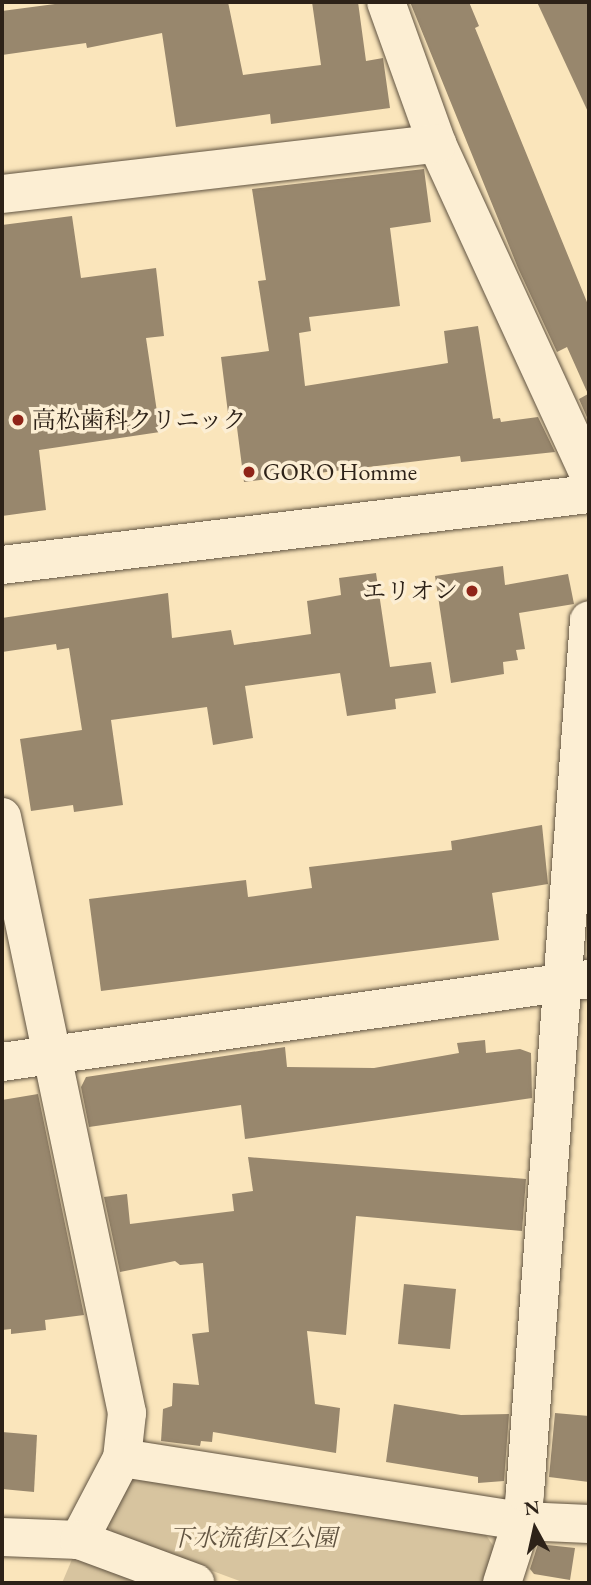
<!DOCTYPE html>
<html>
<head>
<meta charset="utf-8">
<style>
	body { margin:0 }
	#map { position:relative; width:591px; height:1585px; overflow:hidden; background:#fae5bb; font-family:"EB Garamond","Noto Serif JP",serif }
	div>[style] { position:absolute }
	.green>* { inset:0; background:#d7c49f }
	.building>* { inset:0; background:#98876d }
	.roads { filter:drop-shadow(0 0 2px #605341) drop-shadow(0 0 2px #605341) }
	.street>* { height:38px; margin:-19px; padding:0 19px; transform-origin:19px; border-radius:19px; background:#fceed3 }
	.secondary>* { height:38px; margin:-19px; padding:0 19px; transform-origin:19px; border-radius:19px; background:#fceed3 }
	.dots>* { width:19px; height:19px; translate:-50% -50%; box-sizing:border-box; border:4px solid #fceed3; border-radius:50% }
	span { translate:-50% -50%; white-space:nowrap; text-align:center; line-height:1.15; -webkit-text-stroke:7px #fceed3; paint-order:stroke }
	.poi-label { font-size:24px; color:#2d2218 }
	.left { translate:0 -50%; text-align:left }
	.right { translate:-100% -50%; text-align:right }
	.park-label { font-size:24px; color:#605340; font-style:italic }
	.frame { position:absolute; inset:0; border:4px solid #2d2218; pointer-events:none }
	.north { position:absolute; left:500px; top:1494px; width:70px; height:70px; -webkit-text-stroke:5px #fceed3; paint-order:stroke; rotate:352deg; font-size:19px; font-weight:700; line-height:28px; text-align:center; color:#2d2218 }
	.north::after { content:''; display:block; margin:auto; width:24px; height:32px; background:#2d2218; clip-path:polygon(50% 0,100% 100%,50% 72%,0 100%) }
</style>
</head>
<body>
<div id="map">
	<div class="green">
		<i style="clip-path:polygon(129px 1474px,482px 1529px,494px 1547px,484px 1583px,245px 1583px,113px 1534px,108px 1524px)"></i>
		<i style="clip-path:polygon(73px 1557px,144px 1583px,62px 1583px)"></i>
	</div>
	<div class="building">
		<i style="clip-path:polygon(70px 2px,228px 2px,243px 75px,321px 65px,312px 2px,358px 2px,366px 61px,383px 58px,390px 108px,271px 124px,270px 114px,176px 127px,162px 33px,87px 48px,86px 43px,2px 55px,2px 11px)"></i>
		<i style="clip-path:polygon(410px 2px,469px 2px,479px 26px,475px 28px,589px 307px,589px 422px,579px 399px,588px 394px,567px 347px,557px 352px,518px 268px)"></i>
		<i style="clip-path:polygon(537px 2px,589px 2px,589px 114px)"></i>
		<i style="clip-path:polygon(424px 169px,431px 222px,390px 228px,400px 306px,309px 317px,311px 331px,299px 333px,305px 386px,448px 363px,444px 331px,478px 326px,493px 419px,500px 418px,501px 422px,538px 417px,555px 452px,461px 462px,460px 456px,244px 482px,235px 412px,228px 413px,221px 357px,269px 351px,258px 281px,266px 280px,252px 189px)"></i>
		<i style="clip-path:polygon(72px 216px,81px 278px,156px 268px,164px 336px,146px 338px,160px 432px,39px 450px,46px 510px,2px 516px,2px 225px)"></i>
		<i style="clip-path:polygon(503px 566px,505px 585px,568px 574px,574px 604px,519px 613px,525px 649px,516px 650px,518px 660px,503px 662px,504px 674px,451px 683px,435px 576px)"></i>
		<i style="clip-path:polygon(376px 573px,390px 667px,431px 662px,436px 693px,395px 699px,396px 709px,347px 716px,340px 673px,245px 686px,253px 738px,213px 745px,207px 707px,111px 720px,123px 805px,74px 812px,73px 805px,31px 811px,20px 739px,82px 730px,69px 648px,57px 650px,56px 644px,2px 652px,2px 618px,168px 593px,172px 638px,231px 630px,234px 645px,311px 634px,307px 601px,341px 595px,339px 578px)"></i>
		<i style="clip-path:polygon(542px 825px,548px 884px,492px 893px,499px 940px,101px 991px,89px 899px,246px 880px,248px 897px,312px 888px,309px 867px,452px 850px,451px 841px)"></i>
		<i style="clip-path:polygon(485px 1040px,486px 1053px,520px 1049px,531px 1053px,532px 1098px,245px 1139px,241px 1105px,89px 1127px,81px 1087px,86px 1077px,285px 1047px,287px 1067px,374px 1068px,459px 1053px,457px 1043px)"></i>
		<i style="clip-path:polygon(38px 1094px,84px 1315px,45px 1320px,46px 1330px,11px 1334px,11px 1329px,2px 1330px,2px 1100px)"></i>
		<i style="clip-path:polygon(248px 1157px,526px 1179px,522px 1231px,356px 1216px,346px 1335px,307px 1331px,315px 1404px,340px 1408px,336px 1453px,213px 1432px,212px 1442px,201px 1441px,200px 1446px,161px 1441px,163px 1409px,172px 1406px,173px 1383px,199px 1385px,192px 1334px,209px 1332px,203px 1263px,180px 1265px,175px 1261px,120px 1272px,104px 1197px,127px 1194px,130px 1224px,234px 1211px,232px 1194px,253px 1191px)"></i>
		<i style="clip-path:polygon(404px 1284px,456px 1289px,450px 1349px,398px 1344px)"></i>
		<i style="clip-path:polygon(394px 1404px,461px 1415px,509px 1414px,504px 1481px,478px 1483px,478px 1477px,386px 1462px)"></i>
		<i style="clip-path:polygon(555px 1413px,589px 1416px,589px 1482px,549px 1477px)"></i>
		<i style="clip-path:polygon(2px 1432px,37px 1435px,34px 1492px,2px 1489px)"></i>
		<i style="clip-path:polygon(538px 1544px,575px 1548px,570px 1580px,534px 1574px,530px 1569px)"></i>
	</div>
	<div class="roads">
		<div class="street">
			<i style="left:386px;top:2px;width:151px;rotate:70.2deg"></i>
			<i style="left:437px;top:144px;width:363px;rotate:65.3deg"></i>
			<i style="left:2px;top:194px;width:438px;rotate:-6.6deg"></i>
			<i style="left:2px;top:817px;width:609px;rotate:78.15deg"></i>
			<i style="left:127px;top:1413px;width:45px;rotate:96.3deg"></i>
			<i style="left:122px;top:1458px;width:93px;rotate:117.7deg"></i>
			<i style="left:2px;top:1062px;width:593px;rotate:-8.05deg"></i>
			<i style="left:122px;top:1458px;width:405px;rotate:9deg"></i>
			<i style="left:522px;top:1521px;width:67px;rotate:2.6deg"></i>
			<i style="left:2px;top:1537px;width:77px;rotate:2.2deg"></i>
			<i style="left:79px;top:1540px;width:124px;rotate:20.3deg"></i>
			<i style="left:502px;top:1583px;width:65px;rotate:-72.1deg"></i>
			<i style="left:522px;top:1521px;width:29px;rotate:-84deg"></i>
			<i style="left:525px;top:1492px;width:874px;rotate:-85.8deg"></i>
		</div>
		<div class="secondary">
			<i style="left:2px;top:565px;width:591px;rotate:-6.9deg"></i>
		</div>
	</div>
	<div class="dots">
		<i style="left:18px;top:420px;background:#8f2418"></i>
		<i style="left:249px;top:472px;background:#8f2418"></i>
		<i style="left:472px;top:591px;background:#8f2418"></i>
	</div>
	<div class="poi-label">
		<span class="left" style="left:32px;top:420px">高松歯科クリニック</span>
		<span class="left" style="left:263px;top:472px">GORO Homme</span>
		<span class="right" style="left:458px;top:591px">エリオン</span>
	</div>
	<div class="park-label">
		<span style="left:253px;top:1538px">下水流街区公園</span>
	</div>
	<div class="frame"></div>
	<div class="north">N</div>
</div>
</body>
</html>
